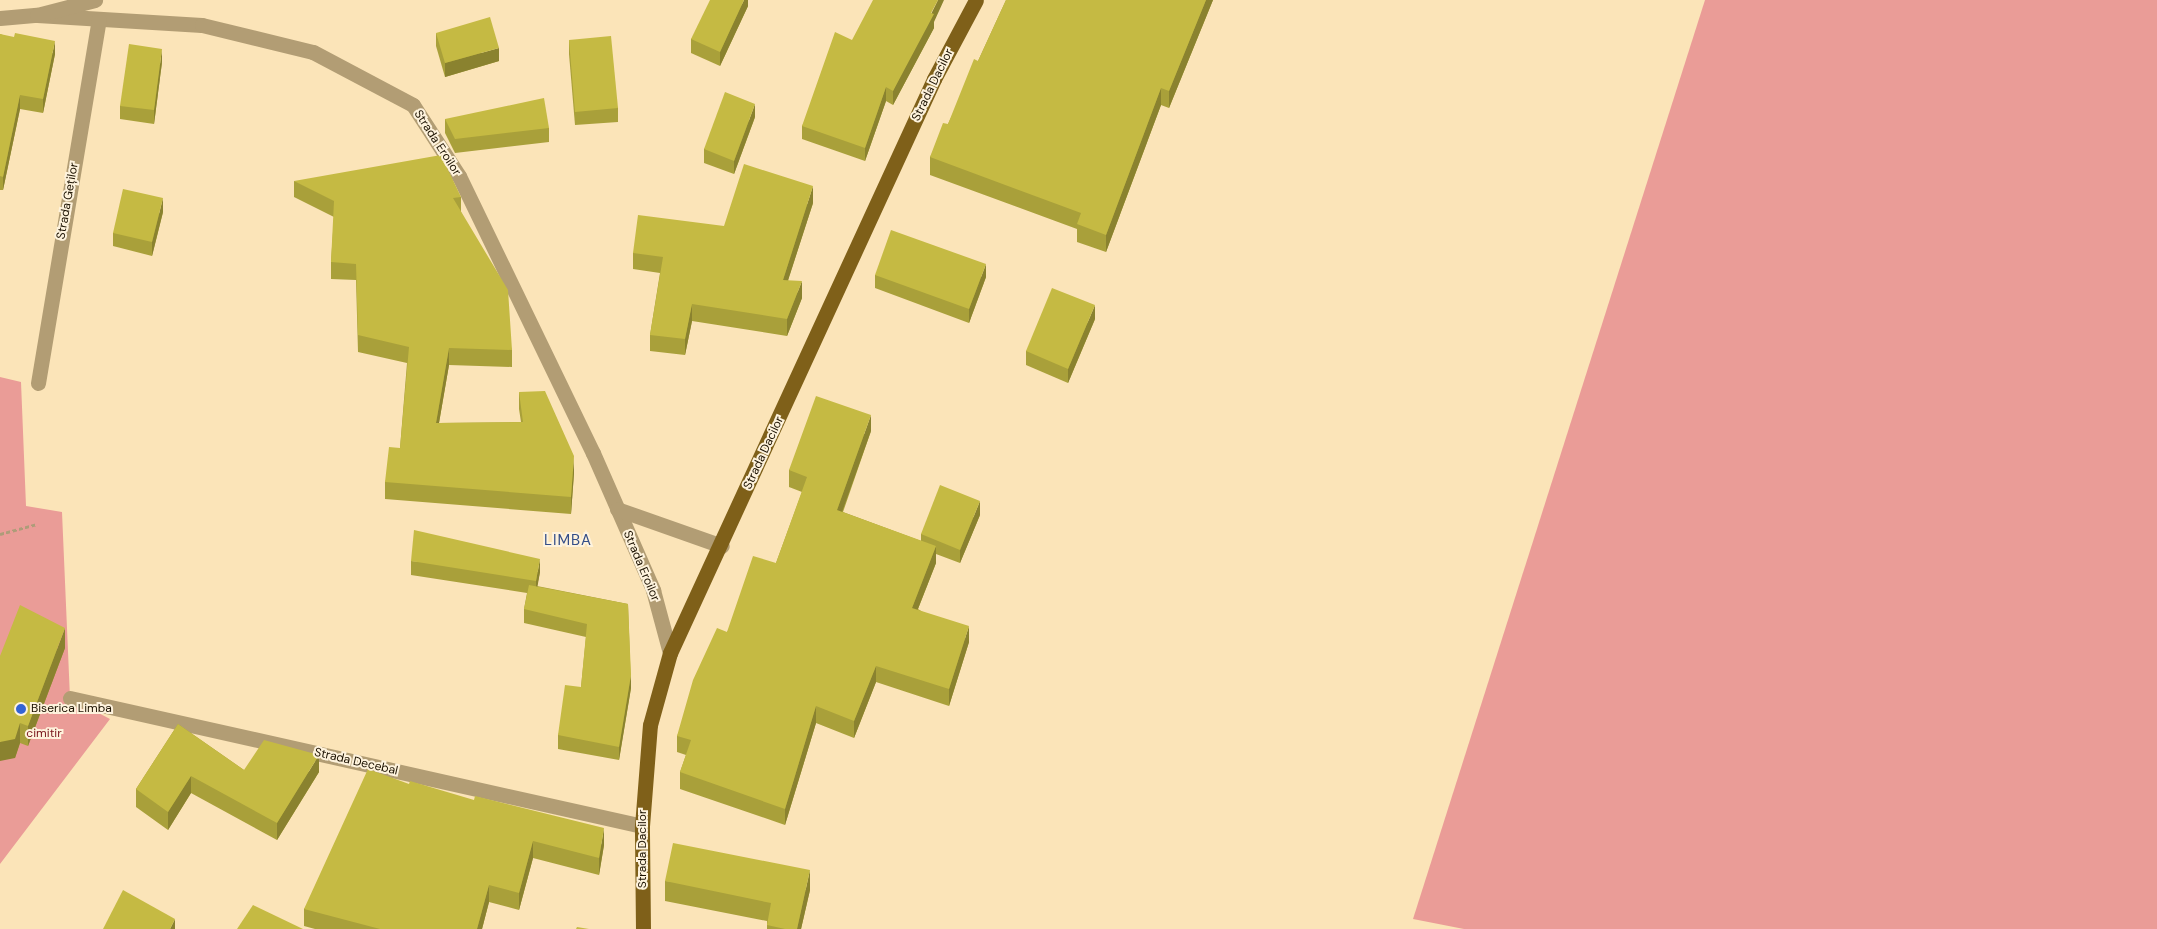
<!DOCTYPE html>
<html>
<head>
<meta charset="utf-8">
<style>
	body { margin:0 }
	#map { position:relative; width:2157px; height:929px; overflow:hidden; background:#fbe4b8; font-family:"DM Sans",sans-serif }
	div>[style] { position:absolute }
	.green>* { inset:0; background:#ea9c97 }
	.path>* { height:3px; margin-top:-1.5px; transform-origin:0; background:repeating-linear-gradient(90deg,#ae9c79 0 4px,transparent 0 6.5px) }
	.minor>* { height:15px; margin:-7.5px; padding:0 7.5px; transform-origin:7.5px; border-radius:7.5px; background:#b29d74 }
	.major>* { height:15px; margin:-7.5px; padding:0 7.5px; transform-origin:7.5px; border-radius:7.5px; background:#7f6019 }
	.wall>* { inset:0; background:#a9a03a }
	.shaded-wall>* { inset:0; background:#8a822f }
	.building>* { inset:0; background:#c5ba43 }
	.dots>* { width:14px; height:14px; translate:-50% -50%; box-sizing:border-box; border:2px solid #fef3dd; border-radius:50% }
	span { translate:-50% -50%; white-space:nowrap; text-align:center; line-height:1.15; -webkit-text-stroke:4px #fef3dd; paint-order:stroke }
	.street-label { font-size:12px; color:#1b1100 }
	.poi-label { font-size:12px; color:#1b1100 }
	.left { translate:0 -50%; text-align:left }
	.park-label { font-size:12px; color:#78141a }
	.quarter-label { font-size:15px; color:#344e87; letter-spacing:1px }
</style>
</head>
<body>
<div id="map">
	<div class="green">
		<i style="clip-path:polygon(1705px 0,2157px 0,2157px 929px,1464px 929px,1413px 919px)"></i>
		<i style="clip-path:polygon(0 377px,21px 382px,26px 506px,62px 512px,70px 698px,110px 719px,0 864px)"></i>
	</div>
	<div class="path">
		<i style="left:0;top:534px;width:38px;rotate:-15deg"></i>
	</div>
	<div class="minor">
		<i style="left:37px;top:15px;width:165px;rotate:3.5deg"></i>
		<i style="left:202px;top:25px;width:114px;rotate:13.7deg"></i>
		<i style="left:313px;top:52px;width:113px;rotate:27.9deg"></i>
		<i style="left:413px;top:105px;width:85px;rotate:57.1deg"></i>
		<i style="left:459px;top:176px;width:308px;rotate:64.2deg"></i>
		<i style="left:593px;top:453px;width:150px;rotate:66.3deg"></i>
		<i style="left:653px;top:590px;width:65px;rotate:74.9deg"></i>
		<i style="left:0;top:18px;width:37px;rotate:-5deg"></i>
		<i style="left:37px;top:15px;width:60px;rotate:-14.5deg"></i>
		<i style="left:38px;top:383px;width:368px;rotate:-80.5deg"></i>
		<i style="left:617px;top:509px;width:111px;rotate:19.4deg"></i>
		<i style="left:70px;top:698px;width:586px;rotate:12.61deg"></i>
	</div>
	<div class="major">
		<i style="left:643px;top:929px;width:103px;rotate:-90.6deg"></i>
		<i style="left:642px;top:826px;width:101px;rotate:-85.5deg"></i>
		<i style="left:650px;top:725px;width:75px;rotate:-74.5deg"></i>
		<i style="left:670px;top:653px;width:632px;rotate:-65.3deg"></i>
		<i style="left:934px;top:79px;width:89px;rotate:-62deg"></i>
	</div>
	<div class="wall">
		<i style="clip-path:polygon(748px 0,748px 6px,720px 66px,691px 53px,691px 39px)"></i>
		<i style="clip-path:polygon(1006px 0,1213px 0,1169px 108px,1161px 105px,1106px 252px,1077px 242px,1077px 229px,930px 175px,930px 157px,948px 124px,978px 61px)"></i>
		<i style="clip-path:polygon(934px 22px,934px 28px,893px 105px,886px 101px,865px 161px,802px 139px,802px 126px,852px 40px)"></i>
		<i style="clip-path:polygon(436px 33px,499px 61px,445px 77px,436px 46px)"></i>
		<i style="clip-path:polygon(0 34px,55px 54px,43px 113px,20px 109px,3px 190px,0 190px)"></i>
		<i style="clip-path:polygon(569px 40px,618px 108px,618px 122px,575px 125px,569px 54px)"></i>
		<i style="clip-path:polygon(162px 62px,154px 124px,120px 119px,120px 106px)"></i>
		<i style="clip-path:polygon(755px 117px,734px 174px,704px 163px,704px 149px)"></i>
		<i style="clip-path:polygon(445px 119px,549px 128px,549px 142px,455px 153px,445px 133px)"></i>
		<i style="clip-path:polygon(294px 181px,461px 197px,461px 212px,512px 350px,512px 367px,449px 365px,439px 423px,521px 422px,519px 409px,519px 392px,574px 473px,571px 514px,385px 499px,385px 482px,400px 448px,407px 363px,358px 352px,356px 280px,331px 279px,331px 262px,334px 217px,294px 197px)"></i>
		<i style="clip-path:polygon(813px 203px,788px 280px,802px 298px,787px 336px,692px 321px,685px 355px,650px 351px,650px 335px,660px 273px,633px 269px,633px 253px,724px 226px)"></i>
		<i style="clip-path:polygon(163px 212px,152px 256px,113px 246px,113px 233px)"></i>
		<i style="clip-path:polygon(875px 275px,986px 277px,969px 323px,875px 288px)"></i>
		<i style="clip-path:polygon(1095px 319px,1068px 383px,1026px 365px,1026px 351px)"></i>
		<i style="clip-path:polygon(871px 431px,843px 512px,921px 541px,921px 534px,980px 515px,960px 563px,936px 554px,936px 563px,918px 609px,969px 642px,949px 706px,876px 682px,854px 738px,816px 723px,785px 825px,680px 789px,680px 772px,686px 755px,677px 752px,677px 736px,727px 632px,776px 563px,802px 492px,789px 487px,789px 470px)"></i>
		<i style="clip-path:polygon(411px 561px,540px 572px,537px 586px,628px 604px,631px 688px,619px 760px,558px 749px,558px 735px,581px 687px,586px 637px,524px 623px,524px 609px,527px 593px,411px 575px)"></i>
		<i style="clip-path:polygon(65px 648px,28px 746px,20px 743px,15px 758px,0 656px)"></i>
		<i style="clip-path:polygon(178px 724px,244px 770px,319px 772px,277px 840px,191px 793px,168px 830px,136px 807px,136px 789px)"></i>
		<i style="clip-path:polygon(409px 784px,604px 845px,599px 875px,533px 858px,519px 910px,489px 902px,482px 929px,315px 929px,304px 926px,304px 909px)"></i>
		<i style="clip-path:polygon(665px 881px,810px 890px,801px 929px,767px 929px,767px 921px,665px 901px)"></i>
	</div>
	<div class="shaded-wall">
		<i style="clip-path:polygon(744px 0,748px 0,748px 6px,720px 66px,720px 52px)"></i>
		<i style="clip-path:polygon(938px 0,944px 0,934px 22px,934px 28px,893px 105px,893px 91px)"></i>
		<i style="clip-path:polygon(1206px 0,1213px 0,1169px 108px,1169px 91px)"></i>
		<i style="clip-path:polygon(55px 41px,55px 54px,43px 113px,43px 99px)"></i>
		<i style="clip-path:polygon(499px 48px,499px 61px,445px 77px,445px 63px)"></i>
		<i style="clip-path:polygon(162px 49px,162px 62px,154px 124px,154px 110px)"></i>
		<i style="clip-path:polygon(886px 87px,886px 101px,865px 161px,865px 148px)"></i>
		<i style="clip-path:polygon(1161px 88px,1161px 105px,1106px 252px,1106px 235px)"></i>
		<i style="clip-path:polygon(20px 95px,20px 109px,3px 190px,3px 177px)"></i>
		<i style="clip-path:polygon(755px 104px,755px 117px,734px 174px,734px 161px)"></i>
		<i style="clip-path:polygon(813px 186px,813px 203px,783px 296px,783px 280px)"></i>
		<i style="clip-path:polygon(163px 198px,163px 212px,152px 256px,152px 242px)"></i>
		<i style="clip-path:polygon(986px 264px,986px 277px,969px 323px,969px 309px)"></i>
		<i style="clip-path:polygon(802px 281px,802px 298px,787px 336px,787px 319px)"></i>
		<i style="clip-path:polygon(692px 304px,692px 321px,685px 355px,685px 339px)"></i>
		<i style="clip-path:polygon(1095px 305px,1095px 319px,1068px 383px,1068px 369px)"></i>
		<i style="clip-path:polygon(449px 348px,449px 365px,436px 440px,436px 423px)"></i>
		<i style="clip-path:polygon(871px 415px,871px 431px,837px 526px,837px 510px)"></i>
		<i style="clip-path:polygon(574px 456px,574px 473px,571px 514px,571px 497px)"></i>
		<i style="clip-path:polygon(980px 501px,980px 515px,960px 563px,960px 550px)"></i>
		<i style="clip-path:polygon(936px 546px,936px 563px,912px 624px,912px 608px)"></i>
		<i style="clip-path:polygon(540px 559px,540px 572px,536px 595px,536px 581px)"></i>
		<i style="clip-path:polygon(969px 626px,969px 642px,949px 706px,949px 689px)"></i>
		<i style="clip-path:polygon(65px 628px,65px 648px,28px 746px,28px 726px)"></i>
		<i style="clip-path:polygon(876px 666px,876px 682px,854px 738px,854px 721px)"></i>
		<i style="clip-path:polygon(631px 675px,631px 688px,619px 760px,619px 747px)"></i>
		<i style="clip-path:polygon(816px 706px,816px 723px,785px 825px,785px 809px)"></i>
		<i style="clip-path:polygon(20px 723px,20px 743px,15px 758px,0 761px,0 742px)"></i>
		<i style="clip-path:polygon(319px 755px,319px 772px,277px 840px,277px 823px)"></i>
		<i style="clip-path:polygon(191px 776px,191px 793px,168px 830px,168px 812px)"></i>
		<i style="clip-path:polygon(604px 828px,604px 845px,599px 875px,599px 858px)"></i>
		<i style="clip-path:polygon(533px 841px,533px 858px,519px 910px,519px 893px)"></i>
		<i style="clip-path:polygon(810px 870px,810px 890px,801px 929px,797px 929px)"></i>
		<i style="clip-path:polygon(489px 885px,489px 902px,482px 929px,477px 929px)"></i>
		<i style="clip-path:polygon(175px 919px,175px 929px,170px 929px)"></i>
	</div>
	<div class="building">
		<i style="clip-path:polygon(710px 0,744px 0,720px 52px,691px 39px)"></i>
		<i style="clip-path:polygon(873px 0,938px 0,931px 13px,934px 14px,893px 91px,886px 87px,865px 148px,802px 126px,835px 32px,852px 40px)"></i>
		<i style="clip-path:polygon(1006px 0,1206px 0,1169px 91px,1161px 88px,1106px 235px,1077px 224px,1081px 213px,930px 157px,943px 123px,948px 124px,974px 59px,978px 61px)"></i>
		<i style="clip-path:polygon(490px 17px,499px 48px,445px 63px,436px 33px)"></i>
		<i style="clip-path:polygon(15px 33px,55px 41px,43px 99px,20px 95px,3px 177px,0 176px,0 34px,14px 37px)"></i>
		<i style="clip-path:polygon(611px 36px,618px 108px,575px 112px,569px 40px)"></i>
		<i style="clip-path:polygon(129px 44px,162px 49px,154px 110px,120px 106px)"></i>
		<i style="clip-path:polygon(725px 92px,755px 104px,734px 161px,704px 149px)"></i>
		<i style="clip-path:polygon(544px 98px,549px 128px,455px 139px,445px 119px)"></i>
		<i style="clip-path:polygon(441px 155px,461px 197px,453px 198px,508px 290px,512px 350px,449px 348px,436px 423px,523px 422px,519px 392px,545px 391px,574px 456px,571px 497px,385px 482px,389px 447px,400px 448px,409px 347px,358px 335px,356px 264px,331px 262px,334px 201px,294px 181px)"></i>
		<i style="clip-path:polygon(744px 164px,813px 186px,783px 280px,802px 281px,787px 319px,692px 304px,685px 339px,650px 335px,663px 257px,633px 253px,638px 215px,724px 226px)"></i>
		<i style="clip-path:polygon(123px 189px,163px 198px,152px 242px,113px 233px)"></i>
		<i style="clip-path:polygon(891px 230px,986px 264px,969px 309px,875px 275px)"></i>
		<i style="clip-path:polygon(1052px 288px,1095px 305px,1068px 369px,1026px 351px)"></i>
		<i style="clip-path:polygon(816px 396px,871px 415px,837px 510px,936px 546px,912px 608px,969px 626px,949px 689px,876px 666px,854px 721px,816px 706px,785px 809px,680px 772px,691px 740px,677px 736px,693px 680px,717px 628px,727px 632px,753px 556px,776px 563px,807px 477px,789px 470px)"></i>
		<i style="clip-path:polygon(940px 485px,980px 501px,960px 550px,921px 534px)"></i>
		<i style="clip-path:polygon(414px 530px,540px 559px,536px 581px,411px 561px)"></i>
		<i style="clip-path:polygon(529px 585px,628px 604px,631px 675px,619px 747px,558px 735px,565px 685px,581px 687px,587px 624px,524px 609px)"></i>
		<i style="clip-path:polygon(20px 605px,65px 628px,28px 726px,20px 723px,15px 739px,0 742px,0 656px)"></i>
		<i style="clip-path:polygon(178px 724px,244px 770px,264px 740px,319px 755px,277px 823px,191px 776px,168px 812px,136px 789px)"></i>
		<i style="clip-path:polygon(368px 769px,409px 784px,410px 781px,474px 800px,475px 796px,604px 828px,599px 858px,533px 841px,519px 893px,489px 885px,477px 929px,380px 929px,304px 909px)"></i>
		<i style="clip-path:polygon(673px 843px,810px 870px,797px 929px,785px 929px,767px 925px,771px 903px,665px 881px)"></i>
		<i style="clip-path:polygon(123px 890px,175px 919px,170px 929px,103px 929px)"></i>
		<i style="clip-path:polygon(253px 905px,303px 929px,237px 929px)"></i>
		<i style="clip-path:polygon(577px 927px,589px 929px,576px 929px)"></i>
	</div>
	<div class="dots">
		<i style="left:21px;top:709px;background:#3464d4"></i>
	</div>
	<div class="street-label">
		<span style="left:933px;top:85px;rotate:-64deg">Strada Dacilor</span>
		<span style="left:437px;top:143px;rotate:57deg">Strada Eroilor</span>
		<span style="left:68px;top:201px;rotate:-80deg">Strada Geților</span>
		<span style="left:764px;top:453px;rotate:-65deg">Strada Dacilor</span>
		<span style="left:641px;top:566px;rotate:67deg">Strada Eroilor</span>
		<span style="left:356px;top:762px;rotate:13deg">Strada Decebal</span>
		<span style="left:643px;top:849px;rotate:-90deg">Strada Dacilor</span>
	</div>
	<div class="poi-label">
		<span class="left" style="left:31px;top:709px">Biserica Limba</span>
	</div>
	<div class="park-label">
		<span style="left:44px;top:734px">cimitir</span>
	</div>
	<div class="quarter-label">
		<span style="left:568px;top:541px">LIMBA</span>
	</div>
</div>
</body>
</html>
